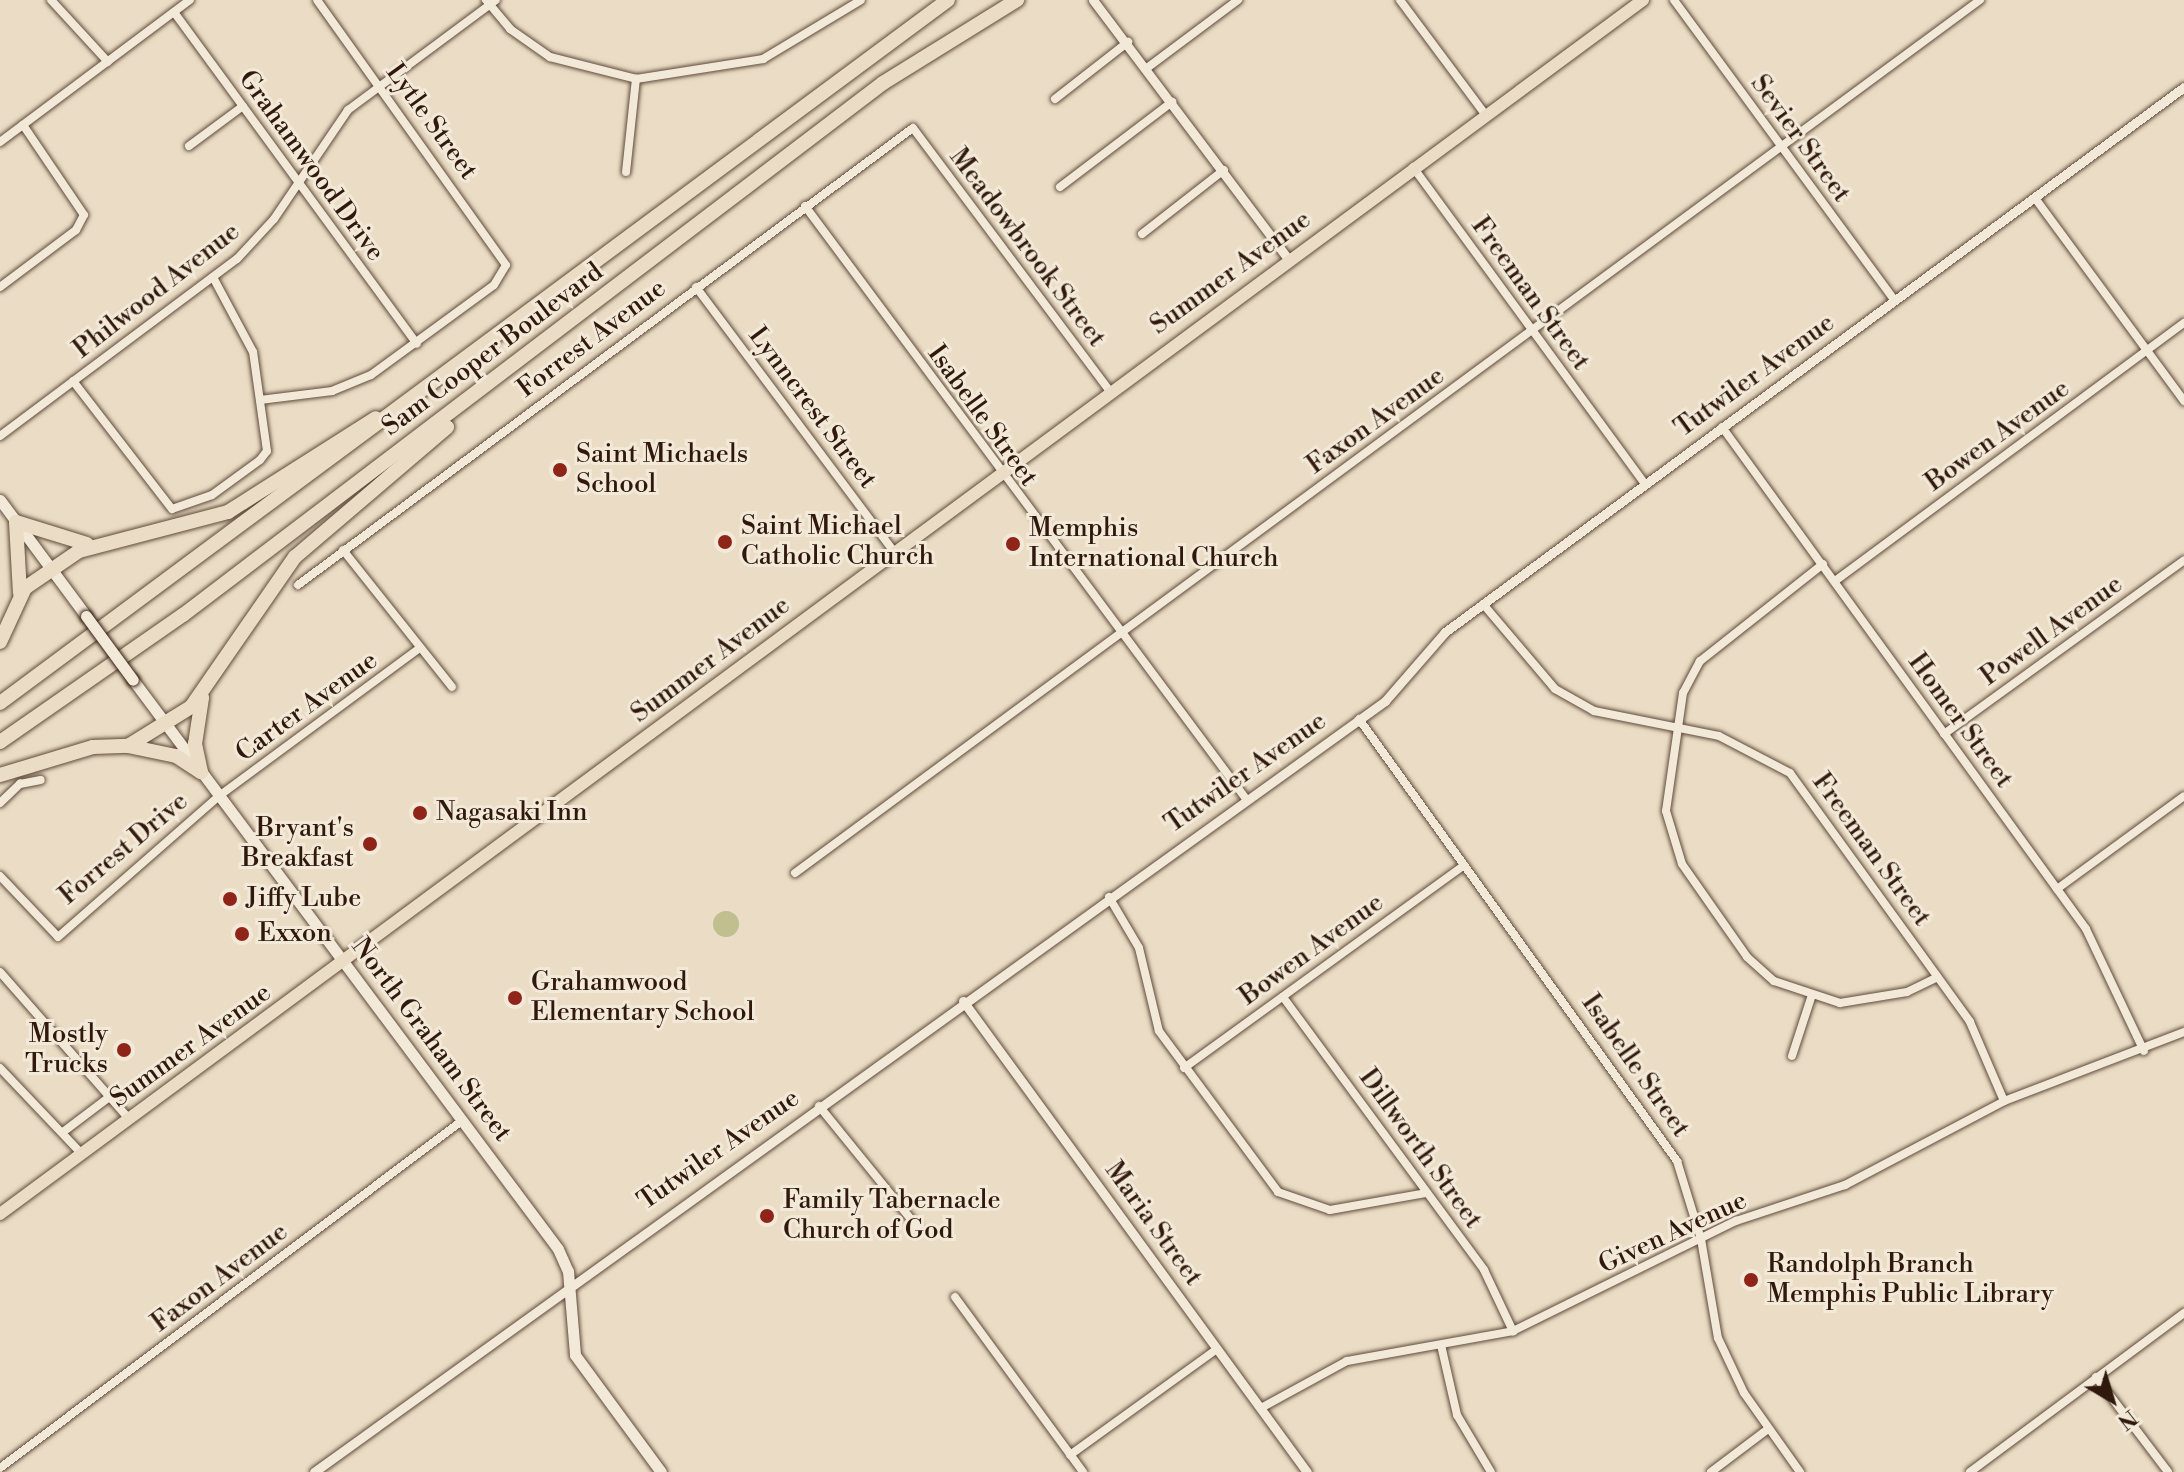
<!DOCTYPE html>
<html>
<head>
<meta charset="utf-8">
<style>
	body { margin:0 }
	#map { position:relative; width:2184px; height:1472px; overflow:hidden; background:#ebddc5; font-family:"Libre Bodoni",serif }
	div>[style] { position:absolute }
	.green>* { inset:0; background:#bfbf90 }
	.round { border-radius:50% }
	.roads { filter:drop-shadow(0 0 2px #5f4a3a) drop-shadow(0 0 2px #5f4a3a) }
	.minor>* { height:8px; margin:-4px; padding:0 4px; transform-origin:4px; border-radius:4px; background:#f2e9d9 }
	.tertiary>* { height:9px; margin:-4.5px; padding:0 4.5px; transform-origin:4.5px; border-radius:4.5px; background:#f2e9d9 }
	.secondary>* { height:11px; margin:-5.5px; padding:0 5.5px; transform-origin:5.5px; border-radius:5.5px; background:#f2e9d9 }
	.primary>* { height:12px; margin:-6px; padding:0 6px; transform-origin:6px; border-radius:6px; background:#ebddc5 }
	.motorway>* { height:14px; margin:-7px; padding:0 7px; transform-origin:7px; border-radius:7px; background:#ebddc5 }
	.bridges { filter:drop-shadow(0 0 2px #30190c) drop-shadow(0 0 2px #30190c) }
	.secondary-bridge>* { height:11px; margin:-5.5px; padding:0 5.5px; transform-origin:5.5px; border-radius:5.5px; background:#f2e9d9 }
	.dots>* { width:22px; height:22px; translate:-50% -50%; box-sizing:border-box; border:4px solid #f2e9d9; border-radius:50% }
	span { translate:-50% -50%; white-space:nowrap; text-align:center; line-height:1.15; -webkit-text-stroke:6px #f2e9d9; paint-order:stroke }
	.street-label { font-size:26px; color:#30190c }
	.poi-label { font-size:26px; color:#30190c }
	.left { translate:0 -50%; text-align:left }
	.right { translate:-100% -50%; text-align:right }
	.north { position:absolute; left:2072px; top:1360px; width:80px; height:80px; -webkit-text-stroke:6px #f2e9d9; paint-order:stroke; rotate:142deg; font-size:22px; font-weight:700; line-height:32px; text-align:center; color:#30190c }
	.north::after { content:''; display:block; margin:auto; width:28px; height:36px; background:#30190c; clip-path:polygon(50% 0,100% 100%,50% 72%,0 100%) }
</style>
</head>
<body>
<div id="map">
	<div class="green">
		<i class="round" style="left:713px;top:911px;width:26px;height:26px"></i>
	</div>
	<div class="roads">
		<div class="minor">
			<i style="left:51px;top:0;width:84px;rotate:47.4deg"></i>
			<i style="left:486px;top:0;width:38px;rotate:50deg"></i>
			<i style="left:510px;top:29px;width:49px;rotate:35deg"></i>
			<i style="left:550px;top:57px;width:89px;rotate:14.3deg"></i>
			<i style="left:636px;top:79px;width:129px;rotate:-8.9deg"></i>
			<i style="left:763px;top:59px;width:114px;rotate:-31deg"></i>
			<i style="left:1400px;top:0;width:142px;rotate:53.3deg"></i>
			<i style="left:1674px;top:0;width:373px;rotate:53.7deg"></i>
			<i style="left:174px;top:12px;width:411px;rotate:53.8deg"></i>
			<i style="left:1147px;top:68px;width:114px;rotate:-36.8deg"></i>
			<i style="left:1055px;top:99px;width:93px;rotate:-38deg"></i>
			<i style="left:0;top:142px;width:237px;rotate:-36.8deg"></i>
			<i style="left:189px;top:146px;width:67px;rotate:-36.5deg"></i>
			<i style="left:1413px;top:167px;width:391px;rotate:53.8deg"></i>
			<i style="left:626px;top:172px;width:94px;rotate:-83.9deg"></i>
			<i style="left:1060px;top:187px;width:141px;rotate:-37.2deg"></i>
			<i style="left:2035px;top:198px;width:252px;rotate:53.7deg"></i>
			<i style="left:805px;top:206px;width:739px;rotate:53.36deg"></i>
			<i style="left:1142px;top:234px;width:104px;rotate:-38deg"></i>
			<i style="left:0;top:287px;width:95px;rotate:-36.9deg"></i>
			<i style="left:76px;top:230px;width:17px;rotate:-62deg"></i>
			<i style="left:84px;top:215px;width:109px;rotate:-124.1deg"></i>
			<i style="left:696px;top:287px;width:332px;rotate:53.2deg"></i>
			<i style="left:73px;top:381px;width:162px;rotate:52.3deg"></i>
			<i style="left:172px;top:509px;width:42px;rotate:-19.3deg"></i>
			<i style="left:212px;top:495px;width:59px;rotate:-36.1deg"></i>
			<i style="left:260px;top:460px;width:11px;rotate:-52deg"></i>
			<i style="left:267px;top:451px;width:100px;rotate:-98deg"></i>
			<i style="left:253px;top:352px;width:85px;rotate:-118.1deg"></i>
			<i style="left:260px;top:400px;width:73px;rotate:-7.1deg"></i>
			<i style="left:332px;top:391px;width:42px;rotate:-22.3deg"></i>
			<i style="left:371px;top:375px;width:152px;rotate:-36.2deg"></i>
			<i style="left:494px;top:285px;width:23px;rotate:-59deg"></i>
			<i style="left:506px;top:265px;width:325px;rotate:-125.5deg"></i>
			<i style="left:1722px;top:427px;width:620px;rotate:54.05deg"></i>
			<i style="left:2086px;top:929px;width:135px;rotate:64.6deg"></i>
			<i style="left:0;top:436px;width:296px;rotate:-36.8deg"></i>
			<i style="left:237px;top:259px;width:54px;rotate:-47.2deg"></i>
			<i style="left:274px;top:219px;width:132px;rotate:-55.8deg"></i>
			<i style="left:348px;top:110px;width:184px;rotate:-36.6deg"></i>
			<i style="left:343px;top:550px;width:175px;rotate:51.5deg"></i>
			<i style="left:1823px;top:564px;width:157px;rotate:141.7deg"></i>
			<i style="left:1700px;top:661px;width:36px;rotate:118deg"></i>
			<i style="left:1683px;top:693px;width:119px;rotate:98.2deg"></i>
			<i style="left:1666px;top:811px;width:55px;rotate:73.2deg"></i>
			<i style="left:1682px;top:864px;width:113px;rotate:55deg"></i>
			<i style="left:1747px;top:957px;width:36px;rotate:42deg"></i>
			<i style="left:1774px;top:981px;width:70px;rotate:18.4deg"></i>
			<i style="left:1840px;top:1003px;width:68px;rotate:-9.3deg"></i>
			<i style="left:1907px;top:992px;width:34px;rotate:-26deg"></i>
			<i style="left:1835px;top:581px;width:434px;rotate:-36.5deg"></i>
			<i style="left:298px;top:585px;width:766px;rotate:-36.62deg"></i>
			<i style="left:913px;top:128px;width:329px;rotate:53.2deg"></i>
			<i style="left:1483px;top:604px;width:111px;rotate:49.7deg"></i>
			<i style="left:1555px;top:689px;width:45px;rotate:29.4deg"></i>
			<i style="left:1594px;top:711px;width:127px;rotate:11.3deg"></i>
			<i style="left:1719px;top:736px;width:80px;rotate:27.5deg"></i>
			<i style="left:1790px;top:773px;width:307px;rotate:54.1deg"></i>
			<i style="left:1970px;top:1022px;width:86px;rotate:66.7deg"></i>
			<i style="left:1359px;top:719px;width:545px;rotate:54.27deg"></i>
			<i style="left:1677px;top:1161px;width:82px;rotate:72.9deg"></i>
			<i style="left:1701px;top:1239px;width:100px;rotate:80.3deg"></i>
			<i style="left:1718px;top:1338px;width:61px;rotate:64.7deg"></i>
			<i style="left:1744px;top:1393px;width:97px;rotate:54.7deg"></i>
			<i style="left:1944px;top:734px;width:296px;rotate:-35.9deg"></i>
			<i style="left:0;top:803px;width:28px;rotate:-44deg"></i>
			<i style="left:20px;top:784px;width:21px;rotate:-11deg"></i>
			<i style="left:795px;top:873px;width:1472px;rotate:-36.38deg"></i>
			<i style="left:0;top:876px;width:84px;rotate:46.4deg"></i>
			<i style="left:58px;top:937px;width:214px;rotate:-41.2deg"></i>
			<i style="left:219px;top:796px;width:246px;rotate:-36.4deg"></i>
			<i style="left:2057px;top:889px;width:157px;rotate:-36.2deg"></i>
			<i style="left:1109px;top:897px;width:59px;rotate:59.5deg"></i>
			<i style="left:1139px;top:948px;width:85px;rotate:76.5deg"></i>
			<i style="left:1159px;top:1031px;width:200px;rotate:53.5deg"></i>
			<i style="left:1278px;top:1192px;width:55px;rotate:19.1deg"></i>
			<i style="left:1330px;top:1210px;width:97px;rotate:-10deg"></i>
			<i style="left:0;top:972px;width:196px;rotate:48.7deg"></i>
			<i style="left:1283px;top:997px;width:339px;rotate:53.6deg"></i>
			<i style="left:1484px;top:1270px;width:68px;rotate:64.6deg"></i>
			<i style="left:1792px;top:1056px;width:61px;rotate:-71.9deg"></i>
			<i style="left:0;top:1068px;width:119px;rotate:46.4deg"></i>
			<i style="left:1184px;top:1068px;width:346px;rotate:-35.9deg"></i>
			<i style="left:819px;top:1106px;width:157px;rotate:50.9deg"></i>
			<i style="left:63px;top:1132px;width:61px;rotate:-37.1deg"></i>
			<i style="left:955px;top:1297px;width:217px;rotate:53.8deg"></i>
			<i style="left:1441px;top:1345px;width:72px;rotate:77.1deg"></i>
			<i style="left:1457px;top:1415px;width:66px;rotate:59.2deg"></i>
			<i style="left:2096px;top:1377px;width:119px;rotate:52.8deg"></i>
			<i style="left:1261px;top:1408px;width:98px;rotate:-28.7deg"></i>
			<i style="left:1347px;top:1361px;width:169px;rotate:-10.2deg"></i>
			<i style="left:1513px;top:1331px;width:249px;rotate:-26.3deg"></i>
			<i style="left:1736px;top:1221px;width:115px;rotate:-18.3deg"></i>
			<i style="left:1845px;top:1185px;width:180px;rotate:-27.8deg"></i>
			<i style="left:2004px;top:1101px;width:193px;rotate:-21deg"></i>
			<i style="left:1070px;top:1455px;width:181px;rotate:-35.8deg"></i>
			<i style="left:0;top:1468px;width:579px;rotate:-36.93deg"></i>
			<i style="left:1711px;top:1472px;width:71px;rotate:-37deg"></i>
			<i style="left:1970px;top:1472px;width:267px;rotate:-36.6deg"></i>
		</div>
		<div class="tertiary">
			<i style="left:1093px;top:0;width:324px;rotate:53deg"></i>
			<i style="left:963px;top:1001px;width:583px;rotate:53.86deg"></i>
			<i style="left:314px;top:1472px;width:1320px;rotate:-35.75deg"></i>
			<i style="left:1385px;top:701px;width:91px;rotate:-49deg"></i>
			<i style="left:1445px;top:632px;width:918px;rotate:-36.41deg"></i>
		</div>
		<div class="secondary">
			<i style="left:0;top:500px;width:144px;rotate:53.4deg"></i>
			<i style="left:133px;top:680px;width:710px;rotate:53.24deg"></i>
			<i style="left:558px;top:1249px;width:24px;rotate:66deg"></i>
			<i style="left:568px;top:1271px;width:84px;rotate:85.2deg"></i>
			<i style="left:575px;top:1355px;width:145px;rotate:53.7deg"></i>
		</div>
		<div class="primary">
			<i style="left:0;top:1214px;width:2043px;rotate:-36.46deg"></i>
		</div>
		<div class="motorway">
			<i style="left:16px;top:522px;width:74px;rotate:17.2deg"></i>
			<i style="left:16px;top:522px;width:71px;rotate:86.8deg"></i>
			<i style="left:0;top:642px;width:60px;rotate:-65.2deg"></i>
			<i style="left:25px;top:588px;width:65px;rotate:-34.4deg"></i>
			<i style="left:79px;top:551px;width:154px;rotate:-14.7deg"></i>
			<i style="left:228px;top:512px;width:175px;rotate:-32.4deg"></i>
			<i style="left:0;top:703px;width:1180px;rotate:-36.56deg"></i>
			<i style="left:0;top:742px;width:223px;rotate:-34.8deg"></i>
			<i style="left:183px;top:615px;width:879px;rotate:-37.23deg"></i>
			<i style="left:883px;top:83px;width:158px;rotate:-31.8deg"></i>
			<i style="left:128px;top:746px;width:74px;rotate:-31.8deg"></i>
			<i style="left:191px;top:707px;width:183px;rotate:-55.3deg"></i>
			<i style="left:295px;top:557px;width:200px;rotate:-40.5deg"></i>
			<i style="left:201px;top:772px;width:29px;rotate:-102deg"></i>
			<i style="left:195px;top:744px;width:47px;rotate:-81.3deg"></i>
			<i style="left:0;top:775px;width:97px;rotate:-16.8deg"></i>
			<i style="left:93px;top:747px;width:35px;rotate:-2deg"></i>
			<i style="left:128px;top:746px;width:49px;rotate:11.8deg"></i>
			<i style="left:176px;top:756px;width:30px;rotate:33deg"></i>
		</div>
	</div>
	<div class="bridges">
		<div class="secondary-bridge">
			<i style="left:86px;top:616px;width:79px;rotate:53.7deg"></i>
		</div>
	</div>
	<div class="dots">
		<i style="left:560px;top:470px;background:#8f2418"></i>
		<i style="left:725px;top:542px;background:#8f2418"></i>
		<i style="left:1013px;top:544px;background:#8f2418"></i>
		<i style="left:420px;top:813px;background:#8f2418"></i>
		<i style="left:370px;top:844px;background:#8f2418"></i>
		<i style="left:230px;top:899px;background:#8f2418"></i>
		<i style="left:242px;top:934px;background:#8f2418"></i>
		<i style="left:515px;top:998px;background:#8f2418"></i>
		<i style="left:124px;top:1050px;background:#8f2418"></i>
		<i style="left:767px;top:1216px;background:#8f2418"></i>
		<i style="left:1751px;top:1280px;background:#8f2418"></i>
	</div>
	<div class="street-label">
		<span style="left:431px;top:122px;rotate:54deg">Lytle Street</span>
		<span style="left:1800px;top:139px;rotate:54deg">Sevier Street</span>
		<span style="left:311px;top:166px;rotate:54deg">Grahamwood Drive</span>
		<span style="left:1027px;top:248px;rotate:53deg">Meadowbrook Street</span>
		<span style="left:1231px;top:273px;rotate:-36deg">Summer Avenue</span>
		<span style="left:157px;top:291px;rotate:-38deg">Philwood Avenue</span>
		<span style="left:1530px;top:294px;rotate:54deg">Freeman Street</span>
		<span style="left:592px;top:339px;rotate:-37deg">Forrest Avenue</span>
		<span style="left:493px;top:350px;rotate:-37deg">Sam Cooper Boulevard</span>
		<span style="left:1755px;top:376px;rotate:-36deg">Tutwiler Avenue</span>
		<span style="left:812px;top:408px;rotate:53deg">Lynncrest Street</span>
		<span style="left:982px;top:416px;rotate:54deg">Isabelle Street</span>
		<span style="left:1376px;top:421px;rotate:-36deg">Faxon Avenue</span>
		<span style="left:1998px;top:436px;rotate:-36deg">Bowen Avenue</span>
		<span style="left:2052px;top:631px;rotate:-36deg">Powell Avenue</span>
		<span style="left:711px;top:660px;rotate:-37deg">Summer Avenue</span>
		<span style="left:307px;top:707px;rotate:-36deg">Carter Avenue</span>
		<span style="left:1960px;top:721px;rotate:54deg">Homer Street</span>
		<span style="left:1246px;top:773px;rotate:-35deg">Tutwiler Avenue</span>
		<span style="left:124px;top:849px;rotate:-40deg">Forrest Drive</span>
		<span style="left:1871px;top:850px;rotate:54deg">Freeman Street</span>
		<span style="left:1312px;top:950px;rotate:-36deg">Bowen Avenue</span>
		<span style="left:431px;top:1040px;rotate:53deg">North Graham Street</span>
		<span style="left:191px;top:1046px;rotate:-36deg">Summer Avenue</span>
		<span style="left:1635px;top:1066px;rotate:55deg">Isabelle Street</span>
		<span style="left:1420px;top:1149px;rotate:54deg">Dillworth Street</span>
		<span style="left:719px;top:1150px;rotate:-35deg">Tutwiler Avenue</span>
		<span style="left:1153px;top:1224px;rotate:54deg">Maria Street</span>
		<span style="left:1673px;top:1233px;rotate:-25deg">Given Avenue</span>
		<span style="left:220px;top:1278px;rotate:-37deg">Faxon Avenue</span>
	</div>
	<div class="poi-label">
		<span class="left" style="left:576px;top:470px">Saint Michaels<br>School</span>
		<span class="left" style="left:741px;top:542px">Saint Michael<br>Catholic Church</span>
		<span class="left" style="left:1029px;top:544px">Memphis<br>International Church</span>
		<span class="left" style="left:436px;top:813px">Nagasaki Inn</span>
		<span class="right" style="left:354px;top:844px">Bryant's<br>Breakfast</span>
		<span class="left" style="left:246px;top:899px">Jiffy Lube</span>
		<span class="left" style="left:258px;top:934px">Exxon</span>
		<span class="left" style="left:531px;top:998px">Grahamwood<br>Elementary School</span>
		<span class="right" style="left:108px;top:1050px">Mostly<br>Trucks</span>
		<span class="left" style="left:783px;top:1216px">Family Tabernacle<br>Church of God</span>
		<span class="left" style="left:1767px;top:1280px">Randolph Branch<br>Memphis Public Library</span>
	</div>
	<div class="north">N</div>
</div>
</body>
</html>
